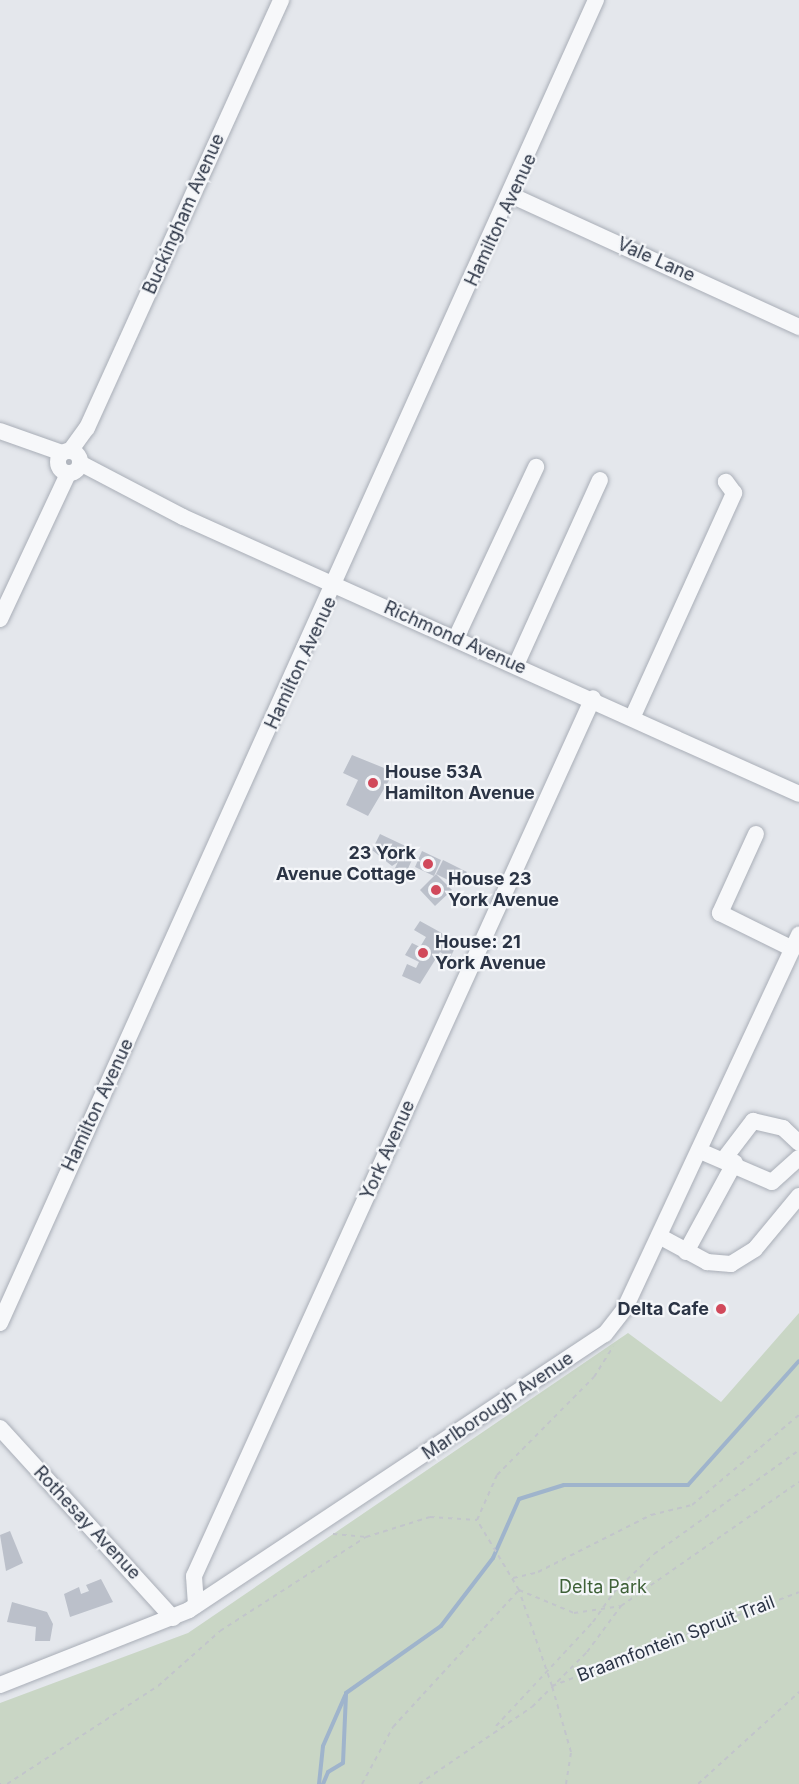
<!DOCTYPE html>
<html>
<head>
<meta charset="utf-8">
<style>
	body { margin:0 }
	#map { position:relative; width:799px; height:1784px; overflow:hidden; background:#e4e7ec; font-family:Inter,sans-serif }
	div>[style] { position:absolute }
	.green>* { inset:0; background:#c9d6c5 }
	.stream>* { height:4px; margin:-2px; padding:0 2px; transform-origin:2px; border-radius:2px; background:#9fb4cc }
	.building>* { inset:0; background:#bbc0ca }
	.path>* { height:2px; margin-top:-1px; transform-origin:0; background:repeating-linear-gradient(90deg,#c2c5cb 0 4.5px,transparent 0 9px) }
	.roads { filter:drop-shadow(0 0 2px #a9aeb7) drop-shadow(0 0 2px #a9aeb7) }
	.minor>* { height:16px; margin:-8px; padding:0 8px; transform-origin:8px; border-radius:8px; background:#f7f8fa }
	.minor>.ring { margin:-8px; padding:0; box-sizing:content-box; background:none; border:16px solid #f7f8fa; border-radius:50% }
	.dots>* { width:16px; height:16px; translate:-50% -50%; box-sizing:border-box; border:3px solid #f4f6f9; border-radius:50% }
	span { translate:-50% -50%; white-space:nowrap; text-align:center; line-height:1.15; -webkit-text-stroke:4.5px #f4f6f9; paint-order:stroke }
	.street-label { font-size:18px; color:#2b3445 }
	.poi-label { font-size:18px; color:#2b3445; font-weight:700 }
	.left { translate:0 -50%; text-align:left }
	.right { translate:-100% -50%; text-align:right }
	.park-label { font-size:18px; color:#3f6138 }
</style>
</head>
<body>
<div id="map">
	<div class="green">
		<i style="clip-path:polygon(799px 1313px,799px 1784px,0 1784px,0 1703px,188px 1633px,628px 1333px,721px 1402px)"></i>
	</div>
	<div class="stream">
		<i style="left:319px;top:1784px;width:38px;rotate:-84deg"></i>
		<i style="left:323px;top:1746px;width:55px;rotate:-66.3deg"></i>
		<i style="left:323px;top:1784px;width:13px;rotate:-67deg"></i>
		<i style="left:328px;top:1772px;width:17px;rotate:-31deg"></i>
		<i style="left:343px;top:1763px;width:70px;rotate:-87.5deg"></i>
		<i style="left:346px;top:1693px;width:116px;rotate:-35.2deg"></i>
		<i style="left:441px;top:1626px;width:86px;rotate:-52.6deg"></i>
		<i style="left:493px;top:1558px;width:64px;rotate:-66.2deg"></i>
		<i style="left:519px;top:1499px;width:47px;rotate:-17.3deg"></i>
		<i style="left:564px;top:1485px;width:124px"></i>
		<i style="left:688px;top:1485px;width:166px;rotate:-48.2deg"></i>
	</div>
	<div class="building">
		<i style="clip-path:polygon(352px 755px,394px 772px,368px 816px,346px 805px,358px 780px,343px 773px)"></i>
		<i style="clip-path:polygon(380px 834px,416px 851px,406px 873px,395px 868px,398px 862px,392px 866px,372px 850px)"></i>
		<i style="clip-path:polygon(422px 851px,441px 860px,434px 876px,415px 867px)"></i>
		<i style="clip-path:polygon(443px 860px,467px 872px,460px 886px,436px 874px)"></i>
		<i style="clip-path:polygon(436px 874px,452px 890px,435px 906px,420px 890px)"></i>
		<i style="clip-path:polygon(420px 921px,458px 942px,450px 958px,440px 952px,420px 984px,402px 976px,407px 964px,416px 968px,419px 962px,405px 955px,412px 943px,420px 947px,426px 937px,414px 930px)"></i>
		<i style="clip-path:polygon(10px 1531px,23px 1563px,6px 1571px,0 1535px)"></i>
		<i style="clip-path:polygon(101px 1579px,113px 1602px,70px 1617px,64px 1594px,79px 1587px,81px 1594px,89px 1591px,86px 1585px)"></i>
		<i style="clip-path:polygon(12px 1602px,47px 1612px,53px 1624px,50px 1641px,35px 1641px,36px 1627px,7px 1622px)"></i>
	</div>
	<div class="path">
		<i style="left:333px;top:1534px;width:33px;rotate:5deg"></i>
		<i style="left:513px;top:1578px;width:26px;rotate:-13deg"></i>
		<i style="left:538px;top:1572px;width:127px;rotate:-26.8deg"></i>
		<i style="left:651px;top:1515px;width:42px;rotate:-13.7deg"></i>
		<i style="left:692px;top:1505px;width:140px;rotate:-40.1deg"></i>
		<i style="left:552px;top:1686px;width:102px;rotate:-109deg"></i>
		<i style="left:519px;top:1590px;width:82px;rotate:-121deg"></i>
		<i style="left:477px;top:1520px;width:49px;rotate:-66deg"></i>
		<i style="left:497px;top:1475px;width:138px;rotate:-45.3deg"></i>
		<i style="left:594px;top:1377px;width:36px;rotate:-58deg"></i>
		<i style="left:496px;top:1726px;width:142px;rotate:-47deg"></i>
		<i style="left:593px;top:1622px;width:37px;rotate:-55deg"></i>
		<i style="left:614px;top:1592px;width:55px;rotate:-43.5deg"></i>
		<i style="left:654px;top:1554px;width:178px;rotate:-35.6deg"></i>
		<i style="left:0;top:1784px;width:1px"></i>
		<i style="left:7px;top:1784px;width:180px;rotate:-33deg"></i>
		<i style="left:158px;top:1686px;width:83px;rotate:-41.6deg"></i>
		<i style="left:220px;top:1631px;width:174px;rotate:-32.8deg"></i>
		<i style="left:366px;top:1537px;width:67px;rotate:-17.4deg"></i>
		<i style="left:430px;top:1517px;width:47px;rotate:3.7deg"></i>
		<i style="left:362px;top:1784px;width:65px;rotate:-61.5deg"></i>
		<i style="left:393px;top:1727px;width:186px;rotate:-47.4deg"></i>
		<i style="left:519px;top:1590px;width:60px;rotate:22.7deg"></i>
		<i style="left:574px;top:1613px;width:48px;rotate:-8.5deg"></i>
		<i style="left:419px;top:1784px;width:137px;rotate:-34.3deg"></i>
		<i style="left:532px;top:1707px;width:78px;rotate:-45deg"></i>
		<i style="left:587px;top:1652px;width:57px;rotate:-53.5deg"></i>
		<i style="left:621px;top:1606px;width:217px;rotate:-34.9deg"></i>
		<i style="left:566px;top:1784px;width:32px;rotate:-81deg"></i>
		<i style="left:571px;top:1752px;width:69px;rotate:-106.1deg"></i>
		<i style="left:552px;top:1686px;width:264px;rotate:-20.8deg"></i>
		<i style="left:698px;top:1784px;width:137px;rotate:-42.3deg"></i>
	</div>
	<div class="roads">
		<div class="minor">
			<i style="left:513px;top:196px;width:315px;rotate:24.6deg"></i>
			<i style="left:0;top:431px;width:66px;rotate:19.5deg"></i>
			<i class="ring" style="left:58px;top:451px;width:6px;height:6px"></i>
			<i style="left:70px;top:451px;width:29px;rotate:-54deg"></i>
			<i style="left:87px;top:428px;width:470px;rotate:-65.6deg"></i>
			<i style="left:80px;top:463px;width:116px;rotate:27.7deg"></i>
			<i style="left:183px;top:517px;width:675px;rotate:24.21deg"></i>
			<i style="left:0;top:619px;width:160px;rotate:-64.9deg"></i>
			<i style="left:456px;top:638px;width:189px;rotate:-64.9deg"></i>
			<i style="left:516px;top:665px;width:203px;rotate:-65.6deg"></i>
			<i style="left:633px;top:716px;width:245px;rotate:-65.6deg"></i>
			<i style="left:734px;top:493px;width:14px;rotate:-126deg"></i>
			<i style="left:756px;top:834px;width:87px;rotate:114.5deg"></i>
			<i style="left:720px;top:913px;width:81px;rotate:26.3deg"></i>
			<i style="left:700px;top:1151px;width:78px;rotate:23.3deg"></i>
			<i style="left:772px;top:1182px;width:36px;rotate:-42deg"></i>
			<i style="left:724px;top:1159px;width:48px;rotate:-52.7deg"></i>
			<i style="left:753px;top:1121px;width:31px;rotate:13deg"></i>
			<i style="left:783px;top:1128px;width:22px;rotate:43deg"></i>
			<i style="left:659px;top:1236px;width:55px;rotate:28.4deg"></i>
			<i style="left:707px;top:1262px;width:24px;rotate:5deg"></i>
			<i style="left:731px;top:1264px;width:28px;rotate:-32deg"></i>
			<i style="left:755px;top:1249px;width:69px;rotate:-50.3deg"></i>
			<i style="left:686px;top:1252px;width:102px;rotate:-61.4deg"></i>
			<i style="left:0;top:1323px;width:1451px;rotate:-65.75deg"></i>
			<i style="left:0;top:1428px;width:257px;rotate:47.7deg"></i>
			<i style="left:196px;top:1605px;width:29px;rotate:-94deg"></i>
			<i style="left:194px;top:1576px;width:964px;rotate:-65.56deg"></i>
			<i style="left:0;top:1685px;width:203px;rotate:-21.6deg"></i>
			<i style="left:189px;top:1610px;width:499px;rotate:-33.6deg"></i>
			<i style="left:605px;top:1334px;width:33px;rotate:-52deg"></i>
			<i style="left:625px;top:1308px;width:412px;rotate:-65deg"></i>
		</div>
	</div>
	<div class="dots">
		<i style="left:373px;top:783px;background:#d1495b"></i>
		<i style="left:428px;top:864px;background:#d1495b"></i>
		<i style="left:436px;top:890px;background:#d1495b"></i>
		<i style="left:423px;top:953px;background:#d1495b"></i>
		<i style="left:721px;top:1309px;background:#d1495b"></i>
	</div>
	<div class="street-label">
		<span style="left:184px;top:214px;rotate:-66deg">Buckingham Avenue</span>
		<span style="left:501px;top:220px;rotate:-65deg">Hamilton Avenue</span>
		<span style="left:656px;top:260px;rotate:24deg">Vale Lane</span>
		<span style="left:455px;top:638px;rotate:24deg">Richmond Avenue</span>
		<span style="left:301px;top:663px;rotate:-65deg">Hamilton Avenue</span>
		<span style="left:98px;top:1105px;rotate:-65deg">Hamilton Avenue</span>
		<span style="left:388px;top:1150px;rotate:-66deg">York Avenue</span>
		<span style="left:498px;top:1406px;rotate:-34deg">Marlborough Avenue</span>
		<span style="left:87px;top:1523px;rotate:47deg">Rothesay Avenue</span>
		<span style="left:676px;top:1639px;rotate:-21deg">Braamfontein Spruit Trail</span>
	</div>
	<div class="poi-label">
		<span class="left" style="left:385px;top:783px">House 53A<br>Hamilton Avenue</span>
		<span class="right" style="left:416px;top:864px">23 York<br>Avenue Cottage</span>
		<span class="left" style="left:448px;top:890px">House 23<br>York Avenue</span>
		<span class="left" style="left:435px;top:953px">House: 21<br>York Avenue</span>
		<span class="right" style="left:709px;top:1309px">Delta Cafe</span>
	</div>
	<div class="park-label">
		<span style="left:603px;top:1587px">Delta Park</span>
	</div>
</div>
</body>
</html>
